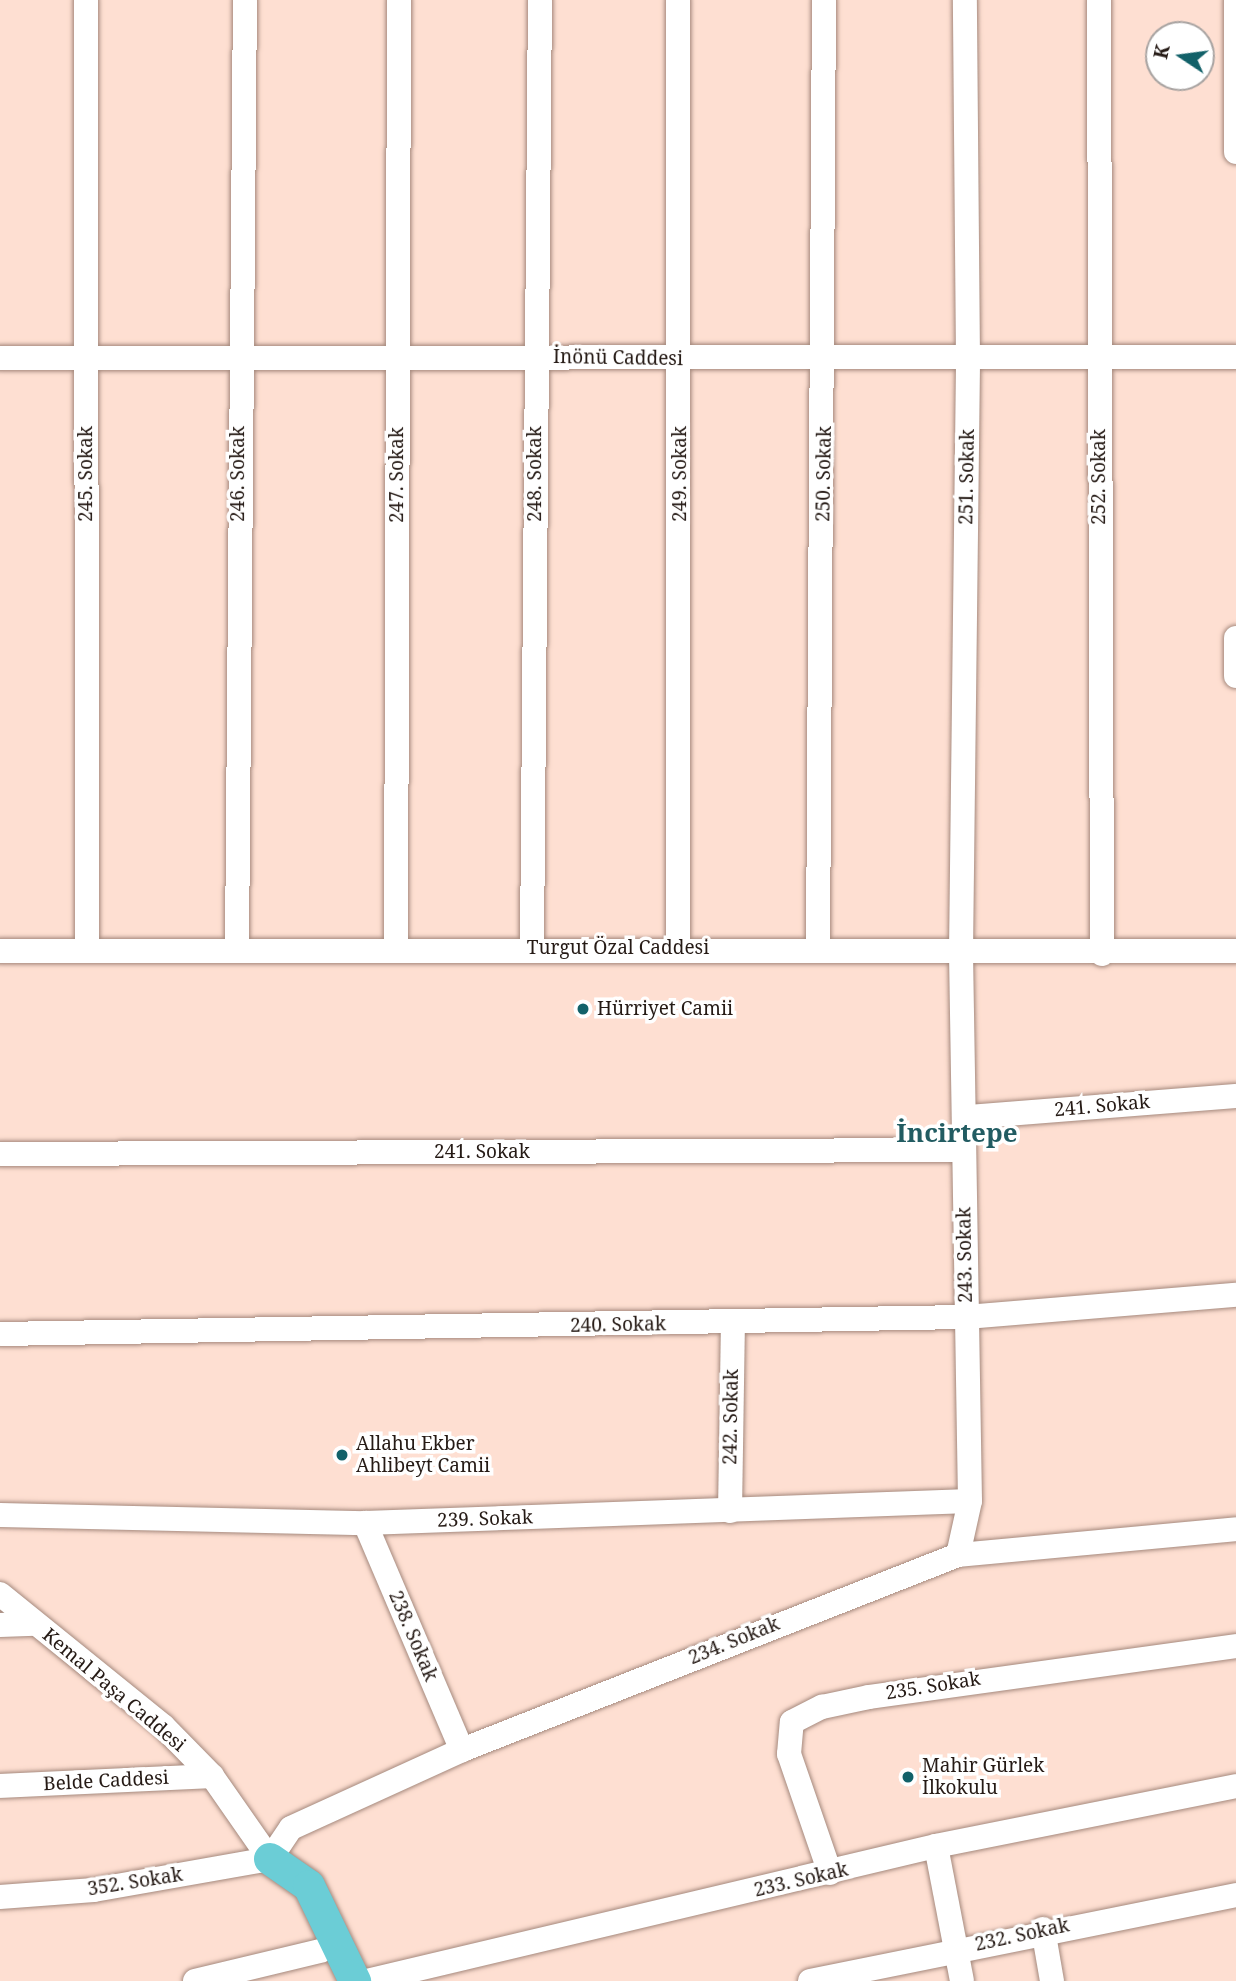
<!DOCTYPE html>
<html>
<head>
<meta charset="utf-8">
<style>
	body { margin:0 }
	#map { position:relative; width:1236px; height:1981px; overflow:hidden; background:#fedfd2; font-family:"Noto Serif",serif }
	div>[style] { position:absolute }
	.roads { filter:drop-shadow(0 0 2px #a5897d) drop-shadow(0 0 2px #a5897d) }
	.minor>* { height:24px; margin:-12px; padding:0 12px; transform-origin:12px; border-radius:12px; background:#fff }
	.major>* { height:32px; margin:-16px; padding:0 16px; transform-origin:16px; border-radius:16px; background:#6bcdd6 }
	.dots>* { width:19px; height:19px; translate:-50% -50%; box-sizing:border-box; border:4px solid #fff; border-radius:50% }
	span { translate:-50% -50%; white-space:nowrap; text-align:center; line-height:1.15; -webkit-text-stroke:7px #fff; paint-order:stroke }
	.street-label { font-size:19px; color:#251a15 }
	.poi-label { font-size:19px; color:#251a15 }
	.left { translate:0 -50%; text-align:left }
	.district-label { font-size:26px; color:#225c62; font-weight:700 }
	.north { position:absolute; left:1145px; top:21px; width:70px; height:70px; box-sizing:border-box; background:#fff; border:2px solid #a8a3a1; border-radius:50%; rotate:283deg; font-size:19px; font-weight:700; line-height:28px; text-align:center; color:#251a15 }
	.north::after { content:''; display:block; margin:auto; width:24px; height:32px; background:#126169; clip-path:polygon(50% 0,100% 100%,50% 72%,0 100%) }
</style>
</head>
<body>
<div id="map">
	<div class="roads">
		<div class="minor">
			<i style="left:86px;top:0;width:948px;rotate:89.94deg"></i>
			<i style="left:1099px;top:0;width:954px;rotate:89.82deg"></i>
			<i style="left:1236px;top:0;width:152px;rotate:90deg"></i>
			<i style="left:0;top:358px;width:1236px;rotate:-0.05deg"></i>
			<i style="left:1236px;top:638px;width:38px;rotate:90deg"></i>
			<i style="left:237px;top:948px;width:948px;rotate:-89.52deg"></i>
			<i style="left:532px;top:948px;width:948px;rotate:-89.52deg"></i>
			<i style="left:678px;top:948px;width:948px;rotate:-90deg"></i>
			<i style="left:818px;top:948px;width:948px;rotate:-89.64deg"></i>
			<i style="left:396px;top:949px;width:949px;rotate:-89.82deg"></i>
			<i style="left:0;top:951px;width:1236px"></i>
			<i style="left:968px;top:1117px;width:269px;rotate:-4.5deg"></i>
			<i style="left:0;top:1154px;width:964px;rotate:-0.24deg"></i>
			<i style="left:0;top:1334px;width:966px;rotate:-1.01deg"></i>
			<i style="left:966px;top:1317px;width:271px;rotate:-4.7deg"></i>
			<i style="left:730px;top:1511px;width:187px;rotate:-89.1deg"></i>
			<i style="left:0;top:1515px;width:365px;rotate:1.3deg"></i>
			<i style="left:365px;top:1523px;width:605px;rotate:-2.08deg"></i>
			<i style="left:365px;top:1523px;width:247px;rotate:66.9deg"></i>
			<i style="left:958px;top:1555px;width:55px;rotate:-77.5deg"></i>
			<i style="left:970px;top:1501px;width:548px;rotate:-90.94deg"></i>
			<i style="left:961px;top:953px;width:593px;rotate:-89.32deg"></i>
			<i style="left:968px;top:360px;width:360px;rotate:-90.5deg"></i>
			<i style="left:0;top:1594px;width:210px;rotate:39deg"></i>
			<i style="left:163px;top:1726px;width:70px;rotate:45.6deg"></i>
			<i style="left:212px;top:1776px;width:101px;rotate:55.1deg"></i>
			<i style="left:0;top:1625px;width:35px;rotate:-2deg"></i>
			<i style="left:0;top:1786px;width:212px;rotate:-2.7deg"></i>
			<i style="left:936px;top:1846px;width:137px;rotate:79.1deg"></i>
			<i style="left:270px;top:1859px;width:37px;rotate:-56deg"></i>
			<i style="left:291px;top:1828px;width:188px;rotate:-24.5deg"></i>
			<i style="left:462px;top:1750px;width:533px;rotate:-21.46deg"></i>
			<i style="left:958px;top:1555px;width:279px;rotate:-5.3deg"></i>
			<i style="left:830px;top:1873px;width:126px;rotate:-109deg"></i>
			<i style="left:789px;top:1754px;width:32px;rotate:-85deg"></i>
			<i style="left:792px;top:1722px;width:34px;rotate:-27deg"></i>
			<i style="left:822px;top:1707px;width:48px;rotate:-12deg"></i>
			<i style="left:869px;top:1697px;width:371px;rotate:-7.9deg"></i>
			<i style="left:0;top:1897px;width:94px;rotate:-4.3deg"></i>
			<i style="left:94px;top:1890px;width:179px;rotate:-10deg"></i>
			<i style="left:1043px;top:1929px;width:53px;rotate:80.2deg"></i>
			<i style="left:195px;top:1981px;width:129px;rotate:-13.5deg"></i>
			<i style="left:367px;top:1981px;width:585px;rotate:-13.35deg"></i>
			<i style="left:936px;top:1846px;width:306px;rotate:-11.3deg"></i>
			<i style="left:810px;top:1981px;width:435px;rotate:-11.4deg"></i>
		</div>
		<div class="major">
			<i style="left:270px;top:1859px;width:47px;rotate:34.7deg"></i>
			<i style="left:309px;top:1886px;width:106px;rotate:64.2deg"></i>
		</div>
	</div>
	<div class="dots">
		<i style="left:583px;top:1009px;background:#126169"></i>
		<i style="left:342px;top:1455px;background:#126169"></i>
		<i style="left:908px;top:1777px;background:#126169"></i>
	</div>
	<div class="street-label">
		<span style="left:618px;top:358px;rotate:1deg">İnönü Caddesi</span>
		<span style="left:86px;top:474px;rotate:-90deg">245. Sokak</span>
		<span style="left:238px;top:474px;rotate:-90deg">246. Sokak</span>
		<span style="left:535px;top:474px;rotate:-90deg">248. Sokak</span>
		<span style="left:680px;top:474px;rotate:-90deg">249. Sokak</span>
		<span style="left:824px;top:474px;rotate:-89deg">250. Sokak</span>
		<span style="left:397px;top:475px;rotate:-90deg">247. Sokak</span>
		<span style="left:967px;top:477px;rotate:-89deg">251. Sokak</span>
		<span style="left:1099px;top:477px;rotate:-90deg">252. Sokak</span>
		<span style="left:618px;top:948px">Turgut Özal Caddesi</span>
		<span style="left:1102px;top:1106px;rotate:-5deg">241. Sokak</span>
		<span style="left:482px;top:1152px">241. Sokak</span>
		<span style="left:965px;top:1255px;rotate:-91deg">243. Sokak</span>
		<span style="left:618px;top:1325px;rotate:-1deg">240. Sokak</span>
		<span style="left:731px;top:1417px;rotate:-89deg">242. Sokak</span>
		<span style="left:485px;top:1519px;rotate:-2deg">239. Sokak</span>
		<span style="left:413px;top:1636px;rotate:67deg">238. Sokak</span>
		<span style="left:734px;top:1641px;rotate:-22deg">234. Sokak</span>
		<span style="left:933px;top:1686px;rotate:-9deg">235. Sokak</span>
		<span style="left:114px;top:1690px;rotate:40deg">Kemal Paşa Caddesi</span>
		<span style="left:106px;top:1781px;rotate:-3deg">Belde Caddesi</span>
		<span style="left:801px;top:1880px;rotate:-13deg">233. Sokak</span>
		<span style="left:135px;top:1882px;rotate:-9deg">352. Sokak</span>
		<span style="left:1022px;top:1935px;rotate:-12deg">232. Sokak</span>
	</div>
	<div class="poi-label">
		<span class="left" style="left:597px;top:1009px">Hürriyet Camii</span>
		<span class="left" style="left:356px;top:1455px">Allahu Ekber<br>Ahlibeyt Camii</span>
		<span class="left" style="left:922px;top:1777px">Mahir Gürlek<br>İlkokulu</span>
	</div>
	<div class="district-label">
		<span style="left:957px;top:1133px">İncirtepe</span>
	</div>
	<div class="north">K</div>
</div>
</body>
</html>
